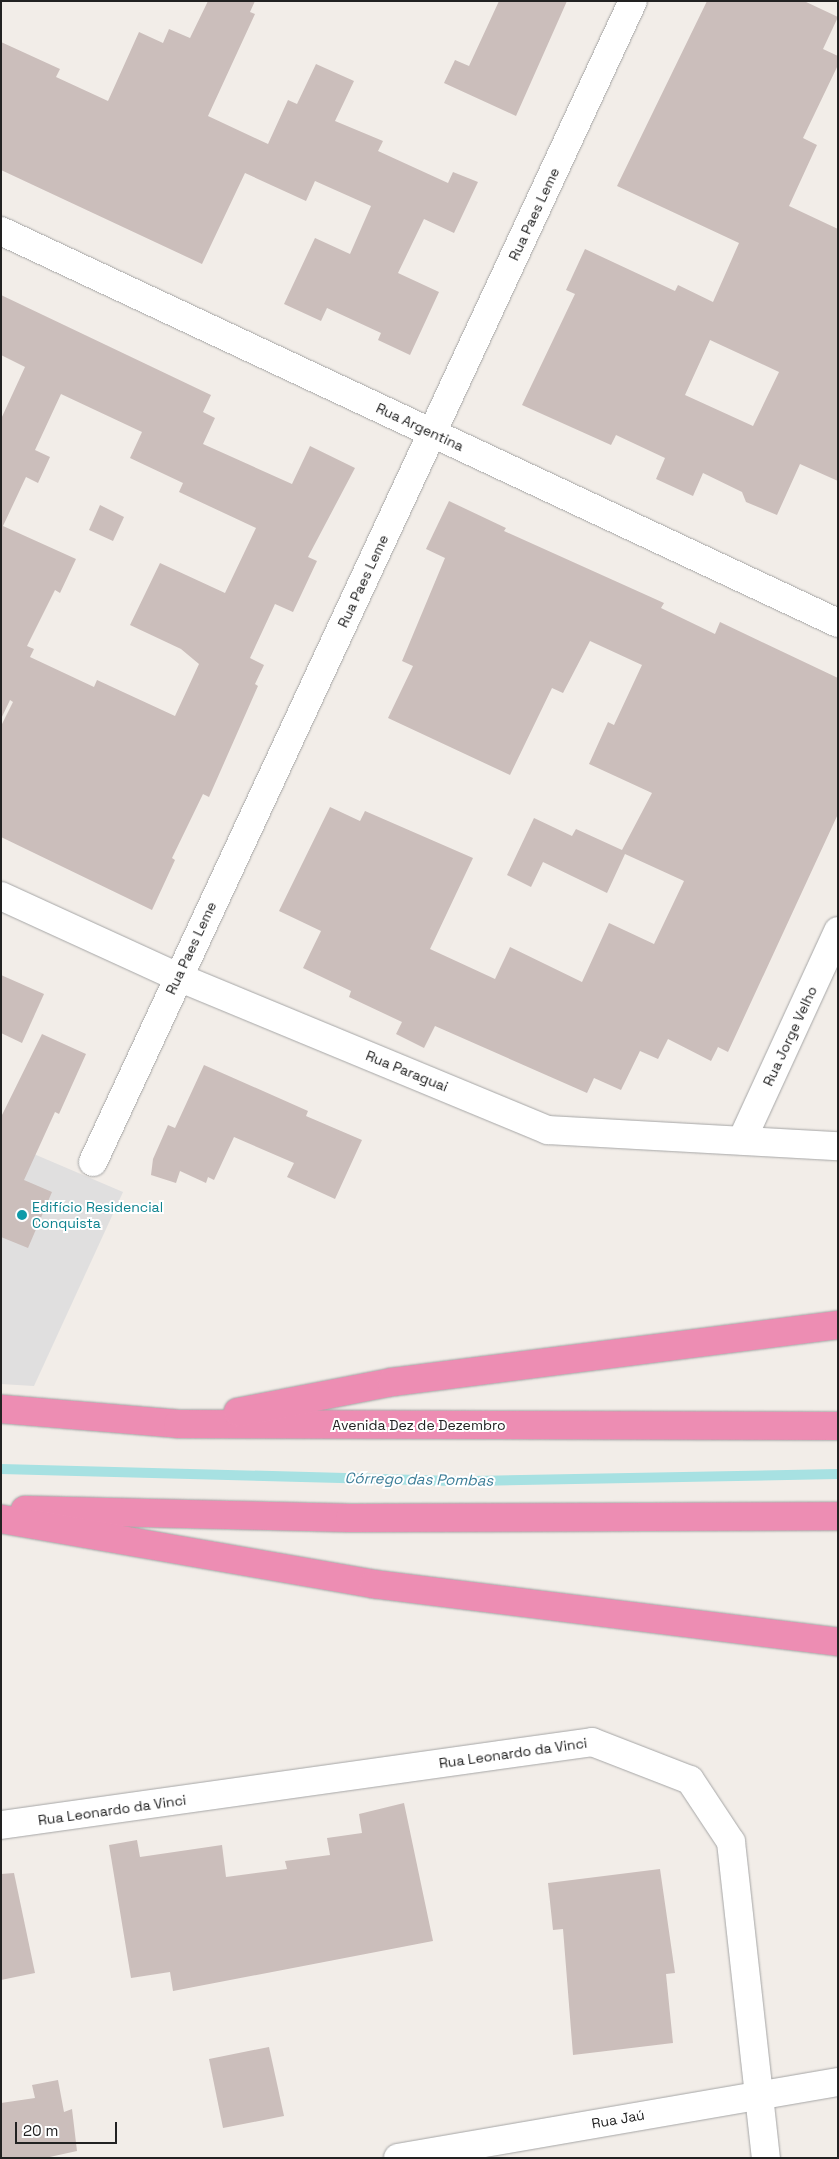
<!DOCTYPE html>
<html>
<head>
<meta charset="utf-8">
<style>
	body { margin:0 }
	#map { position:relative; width:839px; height:2159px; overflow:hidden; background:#f2ede8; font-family:"Space Grotesk",sans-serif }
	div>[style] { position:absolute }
	.residential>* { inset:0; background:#e0dfdf }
	.stream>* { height:10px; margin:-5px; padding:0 5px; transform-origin:5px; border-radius:5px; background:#a7e1e2 }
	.building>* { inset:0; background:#cbbebb }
	.roads { filter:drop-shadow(0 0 1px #a6a6a6) drop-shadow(0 0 1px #a6a6a6) }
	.minor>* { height:28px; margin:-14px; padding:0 14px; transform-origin:14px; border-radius:14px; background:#fff }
	.highway>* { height:28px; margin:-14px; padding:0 14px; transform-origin:14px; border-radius:14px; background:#ed8db3 }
	.dots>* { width:14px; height:14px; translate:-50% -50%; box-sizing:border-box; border:2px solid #fff; border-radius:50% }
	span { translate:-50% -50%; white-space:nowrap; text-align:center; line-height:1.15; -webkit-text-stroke:4px #fff; paint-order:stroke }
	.street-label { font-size:14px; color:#222 }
	.culture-label { font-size:14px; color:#0d838f }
	.left { translate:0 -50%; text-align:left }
	.water-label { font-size:15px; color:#3c7d97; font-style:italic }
	.frame { position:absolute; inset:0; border:2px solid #222; pointer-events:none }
	.scale { position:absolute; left:15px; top:2122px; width:102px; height:22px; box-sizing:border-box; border:2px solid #222; border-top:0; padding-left:6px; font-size:15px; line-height:18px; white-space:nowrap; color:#222; -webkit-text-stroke:4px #fff; paint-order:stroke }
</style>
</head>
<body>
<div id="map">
	<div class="residential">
		<i style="clip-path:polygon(1px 1140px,123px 1192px,34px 1386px,1px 1384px)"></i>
	</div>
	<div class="stream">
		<i style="left:1px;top:1469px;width:473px;rotate:1.5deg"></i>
		<i style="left:474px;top:1481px;width:364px;rotate:-1.1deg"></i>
	</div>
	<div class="building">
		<i style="clip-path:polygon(208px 1px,255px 1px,250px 12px,255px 14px,208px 116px,268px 144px,288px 100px,297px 104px,316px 64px,354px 81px,335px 121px,383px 141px,378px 151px,448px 183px,453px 172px,478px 182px,454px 233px,424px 219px,398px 273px,439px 292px,410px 355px,378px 340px,381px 333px,327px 308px,321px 321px,284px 304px,315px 238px,350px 254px,371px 206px,315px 181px,306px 201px,245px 173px,202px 264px,1px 170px,1px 42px,60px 69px,56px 77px,108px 101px,139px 32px,163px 43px,169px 29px,190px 38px)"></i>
		<i style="clip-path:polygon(499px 1px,567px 1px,516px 116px,444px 83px,455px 60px,469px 66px)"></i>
		<i style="clip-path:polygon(evenodd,707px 1px,804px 1px,838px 17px,823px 49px,838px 56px,838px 65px,803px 138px,817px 145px,789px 206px,838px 229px,838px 481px,800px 464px,777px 515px,746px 502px,742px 492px,703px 473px,693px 496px,656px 479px,665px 458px,616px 435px,611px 445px,522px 405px,575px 294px,566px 290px,585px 249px,675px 291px,678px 285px,713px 302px,739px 243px,617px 186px,707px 1px,710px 340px,779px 372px,753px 426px,685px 395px,710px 340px)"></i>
		<i style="clip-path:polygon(evenodd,1px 295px,211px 395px,203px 412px,215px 418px,203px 444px,292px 484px,310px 446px,355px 468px,308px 557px,317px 561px,293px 612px,275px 604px,250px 658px,264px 665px,255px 684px,258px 686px,209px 797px,203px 794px,172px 858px,175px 860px,152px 910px,1px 837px,1px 726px,13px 702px,10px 700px,1px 719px,1px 419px,25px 367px,1px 355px,1px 295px,61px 394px,142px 432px,130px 458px,183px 483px,179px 492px,256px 528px,225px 593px,160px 563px,130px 625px,181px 649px,199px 664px,175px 716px,97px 680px,94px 687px,30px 657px,34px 649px,27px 646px,55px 590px,60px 593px,76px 559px,3px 526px,26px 477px,38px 483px,50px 457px,35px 450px,61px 394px)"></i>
		<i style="clip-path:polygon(449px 501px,506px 528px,504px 531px,664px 603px,661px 608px,715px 634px,720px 622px,838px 678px,838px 814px,728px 1052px,718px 1047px,711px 1061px,668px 1039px,658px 1059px,640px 1051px,621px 1090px,594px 1078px,587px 1093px,435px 1026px,424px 1048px,396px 1034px,402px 1022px,349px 997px,351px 991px,303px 968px,321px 931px,279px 911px,330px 807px,360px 821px,365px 811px,473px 858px,430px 949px,495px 979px,510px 947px,582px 982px,609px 923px,654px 944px,684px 881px,625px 854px,607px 893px,543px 862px,531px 887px,507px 875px,534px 818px,572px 836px,576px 829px,622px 850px,652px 793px,589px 764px,608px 722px,614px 725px,642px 665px,590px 641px,563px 693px,552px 688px,510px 775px,388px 718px,413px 666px,402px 661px,445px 558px,426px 549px)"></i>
		<i style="clip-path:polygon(100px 505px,124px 517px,113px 541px,89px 530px)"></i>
		<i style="clip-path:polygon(1px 975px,44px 994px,22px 1043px,1px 1033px)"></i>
		<i style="clip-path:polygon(42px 1034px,86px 1054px,59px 1114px,55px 1112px,24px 1180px,52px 1192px,28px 1248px,1px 1237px,1px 1117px)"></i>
		<i style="clip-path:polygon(204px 1065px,308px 1111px,306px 1116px,362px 1140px,335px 1199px,287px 1177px,294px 1163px,234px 1137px,214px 1180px,208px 1177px,206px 1183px,180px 1171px,176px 1183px,151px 1175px,153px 1159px,168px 1125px,175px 1128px)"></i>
		<i style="clip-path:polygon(404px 1803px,433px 1941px,173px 1991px,170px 1972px,131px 1978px,109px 1845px,137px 1840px,140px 1857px,222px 1845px,226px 1877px,287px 1869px,285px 1861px,330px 1855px,327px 1838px,362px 1833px,359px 1814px)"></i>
		<i style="clip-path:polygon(660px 1869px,675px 1973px,666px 1974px,673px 2043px,573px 2055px,563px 1929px,553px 1930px,548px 1883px)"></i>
		<i style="clip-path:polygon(14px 1873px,35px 1973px,1px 1980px,1px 1874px)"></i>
		<i style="clip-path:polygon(269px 2047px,284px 2116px,223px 2128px,209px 2059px)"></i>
		<i style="clip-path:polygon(58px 2080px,64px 2112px,72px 2109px,77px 2151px,45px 2158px,1px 2158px,1px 2103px,35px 2098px,32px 2085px)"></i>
	</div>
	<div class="roads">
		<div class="minor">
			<i style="left:1px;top:231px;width:924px;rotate:25.1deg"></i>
			<i style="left:1px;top:896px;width:195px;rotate:24.6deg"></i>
			<i style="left:178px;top:977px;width:400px;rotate:22.5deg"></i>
			<i style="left:548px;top:1130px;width:290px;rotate:3.2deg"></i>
			<i style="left:742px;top:1140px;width:230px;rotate:-65.3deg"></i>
			<i style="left:93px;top:1162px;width:1280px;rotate:-65.06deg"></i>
			<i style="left:1px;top:1825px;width:597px;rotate:-7.99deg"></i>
			<i style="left:592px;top:1742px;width:105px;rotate:21.2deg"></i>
			<i style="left:690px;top:1780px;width:74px;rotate:56.5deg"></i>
			<i style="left:731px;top:1842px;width:318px;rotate:83.7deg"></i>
			<i style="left:398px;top:2158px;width:447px;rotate:-9.8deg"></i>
		</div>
		<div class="highway">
			<i style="left:1px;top:1409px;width:178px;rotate:4.8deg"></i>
			<i style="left:178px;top:1424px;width:660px;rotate:0.17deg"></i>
			<i style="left:238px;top:1412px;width:157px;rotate:-11deg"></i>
			<i style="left:392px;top:1382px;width:450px;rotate:-7.3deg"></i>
			<i style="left:25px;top:1510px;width:325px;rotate:1.4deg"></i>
			<i style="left:350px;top:1518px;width:488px;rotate:-0.2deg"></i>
			<i style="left:1px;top:1519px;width:379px;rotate:9.9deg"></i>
			<i style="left:374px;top:1584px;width:468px;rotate:7.1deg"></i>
		</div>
	</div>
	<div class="dots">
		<i style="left:22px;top:1215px;background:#0f9aa8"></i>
	</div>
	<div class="street-label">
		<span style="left:534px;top:214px;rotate:-65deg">Rua Paes Leme</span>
		<span style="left:420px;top:427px;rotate:25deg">Rua Argentina</span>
		<span style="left:363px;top:581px;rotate:-65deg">Rua Paes Leme</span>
		<span style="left:191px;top:948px;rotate:-65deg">Rua Paes Leme</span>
		<span style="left:790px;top:1036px;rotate:-65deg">Rua Jorge Velho</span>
		<span style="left:407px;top:1071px;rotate:22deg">Rua Paraguai</span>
		<span style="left:419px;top:1425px">Avenida Dez de Dezembro</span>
		<span style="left:513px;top:1753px;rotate:-8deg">Rua Leonardo da Vinci</span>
		<span style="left:112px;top:1810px;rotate:-8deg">Rua Leonardo da Vinci</span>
		<span style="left:618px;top:2119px;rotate:-10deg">Rua Jaú</span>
	</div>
	<div class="culture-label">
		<span class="left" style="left:32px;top:1215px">Edifício Residencial<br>Conquista</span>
	</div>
	<div class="water-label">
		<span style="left:419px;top:1479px;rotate:1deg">Córrego das Pombas</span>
	</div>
	<div class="frame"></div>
	<div class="scale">20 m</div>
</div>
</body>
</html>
